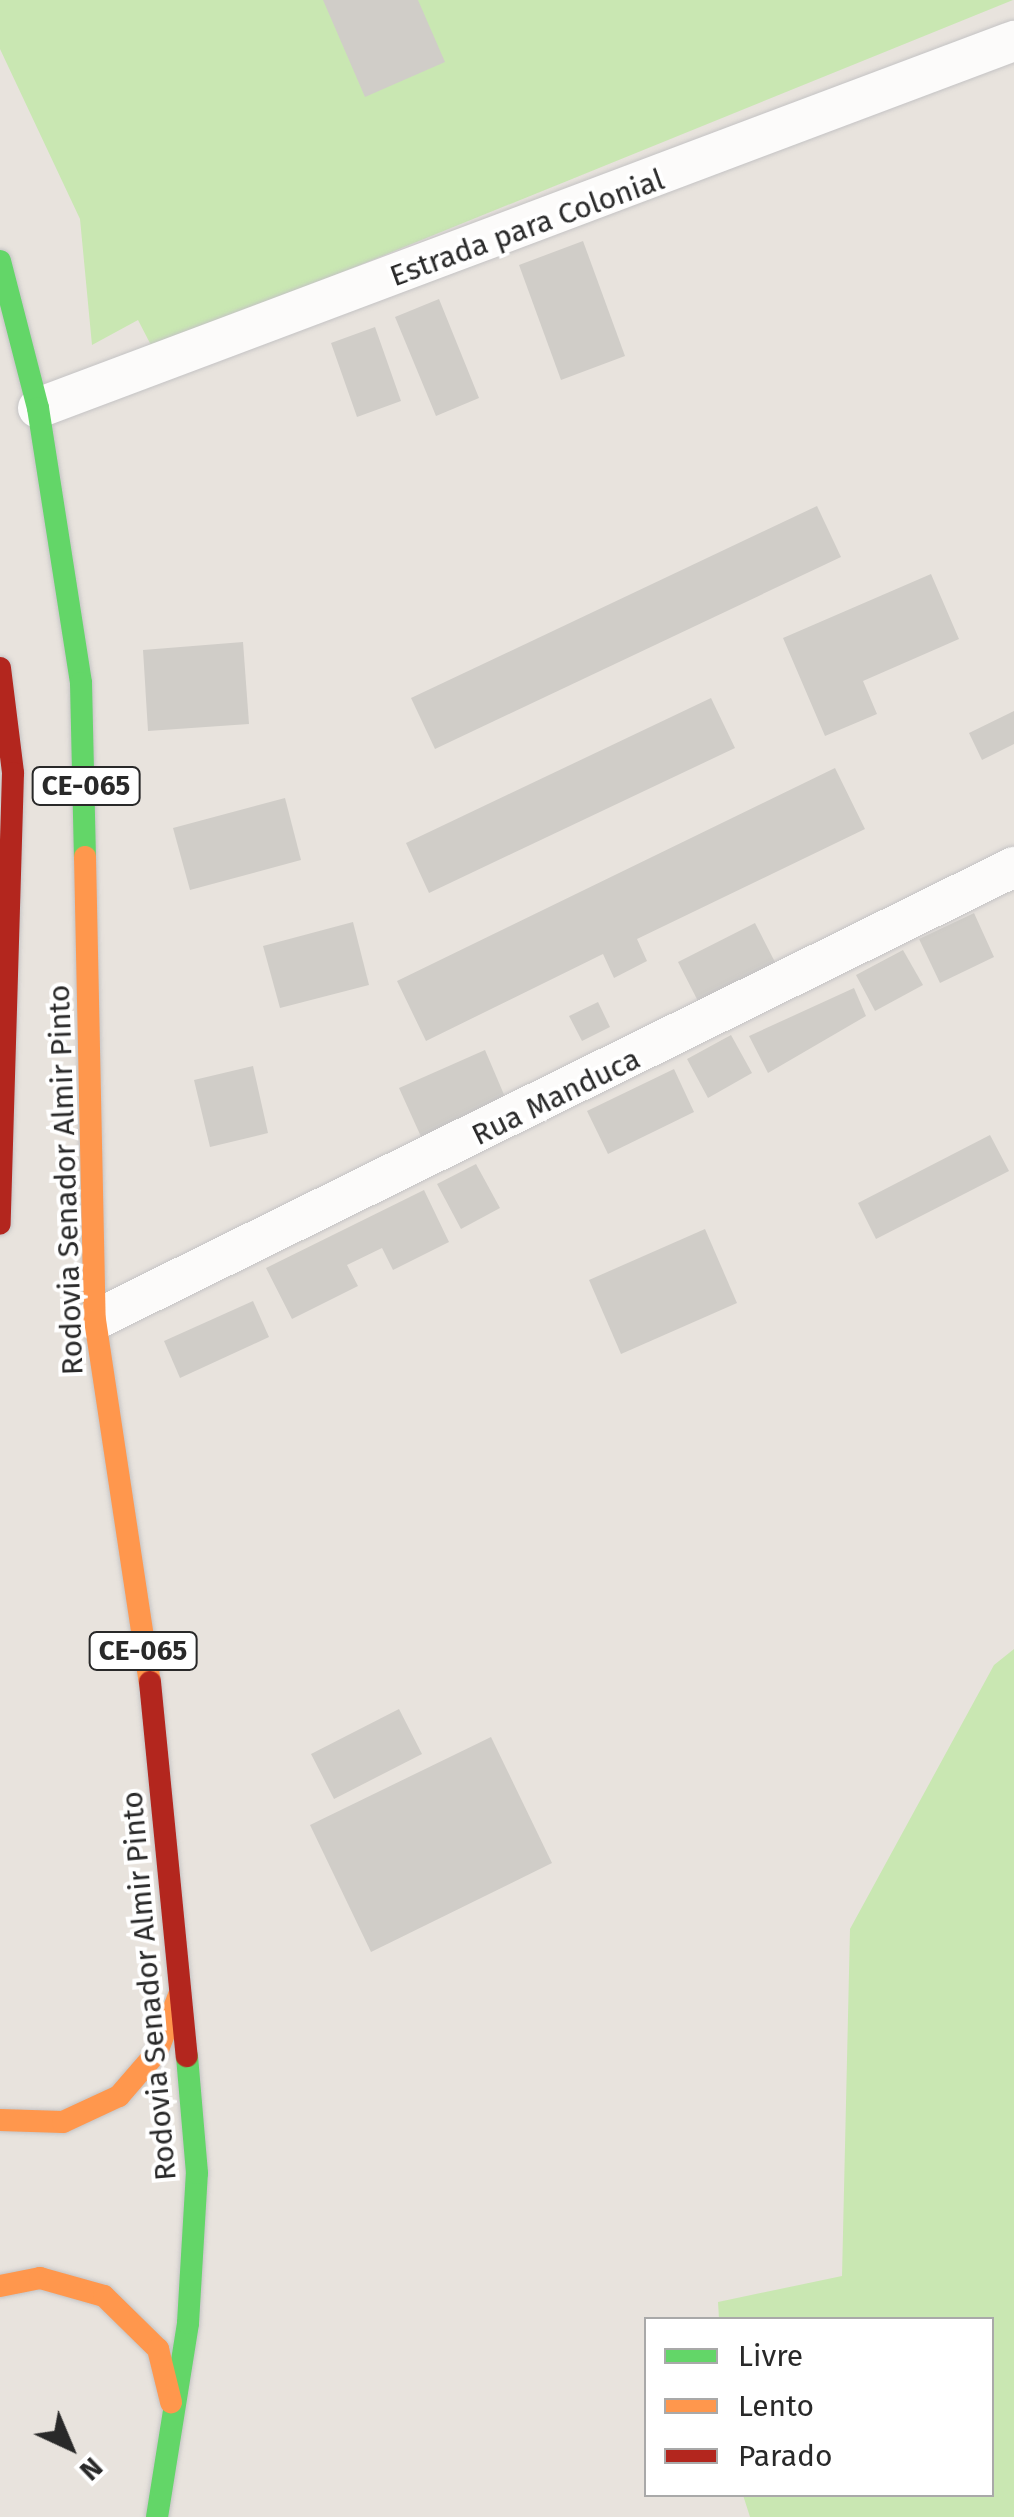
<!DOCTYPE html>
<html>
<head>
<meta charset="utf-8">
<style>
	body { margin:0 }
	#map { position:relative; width:1014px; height:2517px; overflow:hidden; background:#e8e3dd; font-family:"Fira Sans",sans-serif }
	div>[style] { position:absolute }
	.green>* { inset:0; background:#c9e7b2 }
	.building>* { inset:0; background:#d0cdc8 }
	.roads { filter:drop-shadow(0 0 2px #c4c3c4) drop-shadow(0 0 2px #c4c3c4) }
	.street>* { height:40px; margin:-20px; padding:0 20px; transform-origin:20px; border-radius:20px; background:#fcfbfa }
	.fast>* { height:22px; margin:-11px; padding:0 11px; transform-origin:11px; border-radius:11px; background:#63d668 }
	.slow>* { height:22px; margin:-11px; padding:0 11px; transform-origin:11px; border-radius:11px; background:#ff974d }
	.jam>* { height:22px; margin:-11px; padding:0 11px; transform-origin:11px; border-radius:11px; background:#b3261e }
	span { translate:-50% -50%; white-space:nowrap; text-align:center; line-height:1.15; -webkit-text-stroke:8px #fff; paint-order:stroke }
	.shield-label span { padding:2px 8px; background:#fff; border:2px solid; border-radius:8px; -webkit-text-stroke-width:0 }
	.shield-label { font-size:28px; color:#292929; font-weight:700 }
	.street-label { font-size:30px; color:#292929 }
	.legend { position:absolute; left:644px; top:2317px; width:350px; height:180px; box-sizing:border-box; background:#fff; border:2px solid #a9a9a9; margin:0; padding:12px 18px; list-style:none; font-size:30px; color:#292929 }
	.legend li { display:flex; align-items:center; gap:20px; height:50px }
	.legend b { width:50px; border:2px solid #a9a9a9 }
	.north { position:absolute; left:20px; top:2397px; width:100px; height:100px; -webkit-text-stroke:8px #fff; paint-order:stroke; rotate:136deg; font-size:28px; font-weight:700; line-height:40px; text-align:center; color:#292929 }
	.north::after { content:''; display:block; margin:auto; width:35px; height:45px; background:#292929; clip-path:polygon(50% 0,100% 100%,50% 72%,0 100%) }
</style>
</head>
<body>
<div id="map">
	<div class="green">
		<i style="clip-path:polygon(0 0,1013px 0,153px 349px,138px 320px,92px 345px,80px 219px,0 49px)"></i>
		<i style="clip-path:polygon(1014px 1649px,1014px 2517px,750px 2517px,743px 2495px,992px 2494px,992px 2320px,719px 2319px,718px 2302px,842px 2276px,850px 1929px,994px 1665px)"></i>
	</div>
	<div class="building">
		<i style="clip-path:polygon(323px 0,418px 0,445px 62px,365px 97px)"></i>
		<i style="clip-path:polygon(583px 241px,625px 356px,561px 380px,519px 265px)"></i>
		<i style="clip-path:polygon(439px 299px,479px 398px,436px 416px,395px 317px)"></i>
		<i style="clip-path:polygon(375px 327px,401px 401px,357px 417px,331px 343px)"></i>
		<i style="clip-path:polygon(817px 506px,841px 557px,435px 749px,411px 698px)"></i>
		<i style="clip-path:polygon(931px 574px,959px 639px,863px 681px,877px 714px,825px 736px,783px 638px)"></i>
		<i style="clip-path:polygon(243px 642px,249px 724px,148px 731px,143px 650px)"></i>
		<i style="clip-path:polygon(711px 698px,735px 748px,429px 893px,406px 843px)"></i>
		<i style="clip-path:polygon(1014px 711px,1014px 744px,982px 760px,969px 733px)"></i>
		<i style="clip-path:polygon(835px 768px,865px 829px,637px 939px,647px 961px,614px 978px,603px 954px,426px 1041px,397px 981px)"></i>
		<i style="clip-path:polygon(285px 798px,301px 860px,190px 890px,173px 828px)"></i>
		<i style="clip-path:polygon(974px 913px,994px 957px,940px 983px,919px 939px)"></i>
		<i style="clip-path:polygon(353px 922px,369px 985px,280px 1008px,263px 946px)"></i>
		<i style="clip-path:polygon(755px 923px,777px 966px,701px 1007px,678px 962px)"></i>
		<i style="clip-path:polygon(903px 950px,923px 985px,875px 1011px,856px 975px)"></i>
		<i style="clip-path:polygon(854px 988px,866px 1016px,768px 1073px,749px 1036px)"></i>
		<i style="clip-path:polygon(598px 1002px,610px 1027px,582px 1041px,569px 1016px)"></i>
		<i style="clip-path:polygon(731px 1035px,752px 1073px,708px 1098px,687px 1059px)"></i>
		<i style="clip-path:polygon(485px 1050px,508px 1104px,423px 1141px,399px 1088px)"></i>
		<i style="clip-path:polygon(253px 1066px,268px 1133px,210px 1147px,194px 1080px)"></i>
		<i style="clip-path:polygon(674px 1069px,694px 1112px,608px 1154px,587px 1111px)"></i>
		<i style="clip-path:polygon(990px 1135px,1009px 1171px,876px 1239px,858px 1203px)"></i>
		<i style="clip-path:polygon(476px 1164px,500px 1208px,461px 1229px,437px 1184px)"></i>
		<i style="clip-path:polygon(424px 1190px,449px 1242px,393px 1270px,382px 1248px,347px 1265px,358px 1286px,292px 1319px,266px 1268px)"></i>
		<i style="clip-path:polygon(705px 1229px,737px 1303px,621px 1354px,589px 1280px)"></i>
		<i style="clip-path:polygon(253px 1301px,269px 1337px,180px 1378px,164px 1341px)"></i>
		<i style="clip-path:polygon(399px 1709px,422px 1754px,334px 1799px,311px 1754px)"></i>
		<i style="clip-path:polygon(491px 1737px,552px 1863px,371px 1952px,310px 1825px)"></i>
	</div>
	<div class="roads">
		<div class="street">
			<i style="left:38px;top:408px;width:1043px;rotate:-20.61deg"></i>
			<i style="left:95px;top:1320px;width:1025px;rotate:-26.24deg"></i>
		</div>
		<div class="fast">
			<i style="left:0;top:261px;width:152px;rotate:75.5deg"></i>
			<i style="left:38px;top:408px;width:278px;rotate:81.1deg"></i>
			<i style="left:81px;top:683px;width:174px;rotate:88.7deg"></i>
			<i style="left:157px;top:2517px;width:196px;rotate:-80.9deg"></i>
			<i style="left:188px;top:2323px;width:150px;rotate:-86.6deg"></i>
			<i style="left:197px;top:2173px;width:117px;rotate:-94.9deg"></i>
		</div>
		<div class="slow">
			<i style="left:85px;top:857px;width:463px;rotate:88.8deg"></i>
			<i style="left:95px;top:1320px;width:366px;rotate:81.4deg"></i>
			<i style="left:0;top:2120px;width:63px;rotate:1.8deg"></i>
			<i style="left:63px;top:2122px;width:62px;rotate:-24.9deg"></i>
			<i style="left:119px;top:2096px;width:58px;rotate:-49.2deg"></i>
			<i style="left:157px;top:2052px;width:61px;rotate:-68.9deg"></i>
			<i style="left:0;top:2286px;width:41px;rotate:-11.3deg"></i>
			<i style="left:40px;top:2278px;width:66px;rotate:15.7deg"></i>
			<i style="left:104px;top:2296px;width:76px;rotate:44.5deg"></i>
			<i style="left:158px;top:2349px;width:55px;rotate:76.2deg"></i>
		</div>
		<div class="jam">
			<i style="left:0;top:668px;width:106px;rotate:82.9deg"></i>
			<i style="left:13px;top:773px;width:451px;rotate:91.7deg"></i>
			<i style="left:150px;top:1682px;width:376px;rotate:84.4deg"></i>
		</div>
	</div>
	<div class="shield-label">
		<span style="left:86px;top:786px">CE-065</span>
		<span style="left:143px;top:1651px">CE-065</span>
	</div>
	<div class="street-label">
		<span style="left:527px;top:228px;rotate:-20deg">Estrada para Colonial</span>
		<span style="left:556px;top:1097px;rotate:-26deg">Rua Manduca</span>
		<span style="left:66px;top:1180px;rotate:-92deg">Rodovia Senador Almir Pinto</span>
		<span style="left:149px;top:1986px;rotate:-95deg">Rodovia Senador Almir Pinto</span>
	</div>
	<ul class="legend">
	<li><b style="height:12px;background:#63d668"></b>Livre</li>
	<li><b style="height:12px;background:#ff974d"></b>Lento</li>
	<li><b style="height:12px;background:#b3261e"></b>Parado</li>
	</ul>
	<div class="north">N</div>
</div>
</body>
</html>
